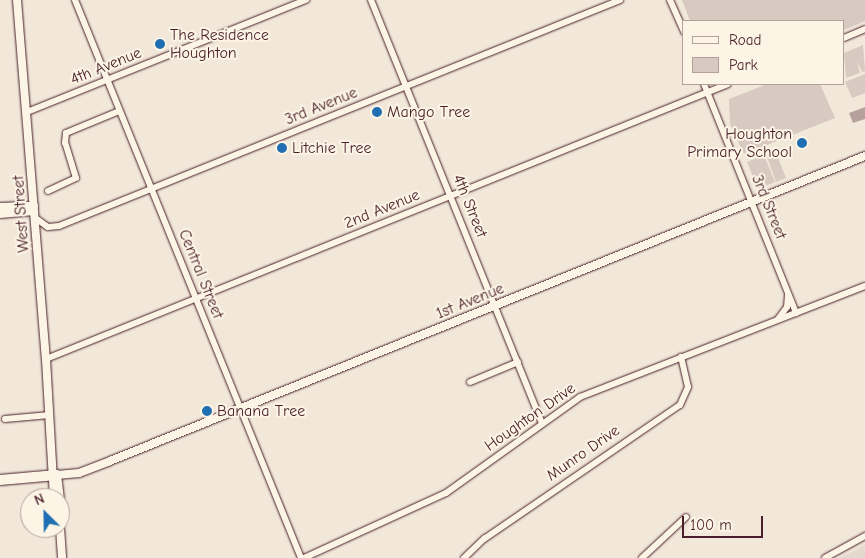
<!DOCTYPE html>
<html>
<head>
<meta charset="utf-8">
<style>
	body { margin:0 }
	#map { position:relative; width:865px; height:558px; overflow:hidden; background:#f1e8da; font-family:"Comic Neue",sans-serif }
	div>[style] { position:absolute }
	.built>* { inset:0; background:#e4d9cd }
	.green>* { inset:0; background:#d8cac0 }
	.water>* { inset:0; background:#b6a19c }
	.roads { filter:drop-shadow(0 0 1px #4a1f2b) drop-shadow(0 0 1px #4a1f2b) }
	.minor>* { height:6px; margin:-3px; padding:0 3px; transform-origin:3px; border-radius:3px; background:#fcf5e5 }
	.major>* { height:8px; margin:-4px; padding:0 4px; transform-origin:4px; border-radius:4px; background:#fcf5e5 }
	.highway>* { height:10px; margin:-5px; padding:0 5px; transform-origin:5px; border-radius:5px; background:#fcf5e5 }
	.dots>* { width:14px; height:14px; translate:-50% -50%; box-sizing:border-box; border:2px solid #fcf5e5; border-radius:50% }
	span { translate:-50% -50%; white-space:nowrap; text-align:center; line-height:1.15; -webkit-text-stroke:4px #fcf5e5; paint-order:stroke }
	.poi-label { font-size:16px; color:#4a1f2b }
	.left { translate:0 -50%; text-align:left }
	.right { translate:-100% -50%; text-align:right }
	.street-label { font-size:16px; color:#4a1f2b }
	.legend { position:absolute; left:682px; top:20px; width:162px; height:65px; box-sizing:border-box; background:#fcf5e5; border:1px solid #b59f9b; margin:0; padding:6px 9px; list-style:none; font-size:15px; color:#4a1f2b }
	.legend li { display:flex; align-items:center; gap:10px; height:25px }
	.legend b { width:25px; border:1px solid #b59f9b }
	.north { position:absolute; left:20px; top:488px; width:50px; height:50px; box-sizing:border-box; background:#fcf5e5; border:1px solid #b59f9b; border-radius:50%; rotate:337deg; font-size:14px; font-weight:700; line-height:20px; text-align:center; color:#4a1f2b }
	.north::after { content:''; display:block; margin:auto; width:18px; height:22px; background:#1f6fb2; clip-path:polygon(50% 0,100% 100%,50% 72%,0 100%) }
	.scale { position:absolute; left:682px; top:516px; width:81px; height:22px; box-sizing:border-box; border:2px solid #4a1f2b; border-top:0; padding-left:6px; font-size:15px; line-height:18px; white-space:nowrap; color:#4a1f2b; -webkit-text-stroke:4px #fcf5e5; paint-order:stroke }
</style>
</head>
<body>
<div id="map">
	<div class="built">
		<i style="clip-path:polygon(865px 545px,865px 558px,840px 558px)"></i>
	</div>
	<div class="green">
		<i style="clip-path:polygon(682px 0,865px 0,865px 21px,844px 30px,844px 21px,690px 21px)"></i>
		<i style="clip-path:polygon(863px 45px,865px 71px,862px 72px,857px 61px,860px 73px,846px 78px,844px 53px)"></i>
		<i style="clip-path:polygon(865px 74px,865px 93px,852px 98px,845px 82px)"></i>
		<i style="clip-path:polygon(767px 84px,820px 84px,835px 118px,744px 154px,730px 124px,729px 99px)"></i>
		<i style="clip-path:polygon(775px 150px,786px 178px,776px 182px,766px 154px)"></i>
		<i style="clip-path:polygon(764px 155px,775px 182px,758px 189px,747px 162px)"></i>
	</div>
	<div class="water">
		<i style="clip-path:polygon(865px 107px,865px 119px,853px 123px,849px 113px)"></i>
	</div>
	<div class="roads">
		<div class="minor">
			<i style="left:75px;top:0;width:602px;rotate:67.95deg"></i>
			<i style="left:371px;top:0;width:456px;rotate:68deg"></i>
			<i style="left:670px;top:0;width:35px;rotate:66deg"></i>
			<i style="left:844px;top:38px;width:23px;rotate:-23deg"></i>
			<i style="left:704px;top:84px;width:247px;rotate:68.1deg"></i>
			<i style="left:27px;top:112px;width:301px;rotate:-21.9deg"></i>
			<i style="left:48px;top:191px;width:31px;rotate:-25deg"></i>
			<i style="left:76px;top:178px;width:37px;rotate:-107deg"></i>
			<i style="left:65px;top:143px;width:10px;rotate:-84deg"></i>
			<i style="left:66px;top:133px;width:57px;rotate:-22.5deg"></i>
			<i style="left:34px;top:217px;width:17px;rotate:36deg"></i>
			<i style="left:48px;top:227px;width:11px;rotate:-5deg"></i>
			<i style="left:59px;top:226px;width:605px;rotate:-21.94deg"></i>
			<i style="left:778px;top:319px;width:15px;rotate:-53deg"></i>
			<i style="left:787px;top:307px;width:12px;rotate:-85deg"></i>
			<i style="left:46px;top:359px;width:735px;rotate:-21.96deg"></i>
			<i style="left:470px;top:382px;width:52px;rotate:-22.6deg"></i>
			<i style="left:5px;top:419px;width:45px;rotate:-5.1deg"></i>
			<i style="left:304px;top:558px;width:156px;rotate:-24.6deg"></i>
			<i style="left:446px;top:493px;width:165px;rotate:-35.6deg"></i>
			<i style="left:580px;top:397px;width:306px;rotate:-21.3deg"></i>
			<i style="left:464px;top:558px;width:28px;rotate:-44deg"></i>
			<i style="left:484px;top:539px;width:237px;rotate:-34.4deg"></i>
			<i style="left:680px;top:405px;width:20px;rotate:-66deg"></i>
			<i style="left:688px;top:387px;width:31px;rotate:-103deg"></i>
			<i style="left:642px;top:558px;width:60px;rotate:-43deg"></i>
			<i style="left:825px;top:558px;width:46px;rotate:-28.8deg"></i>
		</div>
		<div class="major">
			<i style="left:17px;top:0;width:360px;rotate:85.4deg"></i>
			<i style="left:46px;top:359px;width:139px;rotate:86.7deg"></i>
			<i style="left:0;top:207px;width:34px;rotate:-2deg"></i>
			<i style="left:0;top:214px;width:34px;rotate:-5deg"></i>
			<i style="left:57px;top:475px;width:22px;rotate:-5deg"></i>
			<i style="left:79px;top:473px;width:33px;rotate:-21deg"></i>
			<i style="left:110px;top:461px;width:814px;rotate:-22deg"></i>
			<i style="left:57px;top:475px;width:23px;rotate:83deg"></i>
			<i style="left:60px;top:528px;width:30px;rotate:86deg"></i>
		</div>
		<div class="highway">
			<i style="left:0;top:480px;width:57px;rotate:-5deg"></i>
		</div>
	</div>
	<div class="dots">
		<i style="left:160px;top:44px;background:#1f6fb2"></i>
		<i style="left:377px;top:112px;background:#1f6fb2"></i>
		<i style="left:802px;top:143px;background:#1f6fb2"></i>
		<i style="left:282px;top:148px;background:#1f6fb2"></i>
		<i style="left:207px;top:411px;background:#1f6fb2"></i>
	</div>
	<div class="poi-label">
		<span class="left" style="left:170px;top:44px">The Residence<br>Houghton</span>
		<span class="left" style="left:387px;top:112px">Mango Tree</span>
		<span class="right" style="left:792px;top:143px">Houghton<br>Primary School</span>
		<span class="left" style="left:292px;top:148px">Litchie Tree</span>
		<span class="left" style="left:217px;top:411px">Banana Tree</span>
	</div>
	<div class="street-label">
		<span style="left:106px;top:66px;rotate:-22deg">4th Avenue</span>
		<span style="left:321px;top:106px;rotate:-22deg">3rd Avenue</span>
		<span style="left:470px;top:206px;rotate:68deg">4th Street</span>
		<span style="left:769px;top:207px;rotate:68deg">3rd Street</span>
		<span style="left:382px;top:209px;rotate:-22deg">2nd Avenue</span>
		<span style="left:21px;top:214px;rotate:-94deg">West Street</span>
		<span style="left:201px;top:274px;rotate:68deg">Central Street</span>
		<span style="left:470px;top:301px;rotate:-22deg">1st Avenue</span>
		<span style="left:530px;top:417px;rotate:-35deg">Houghton Drive</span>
		<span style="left:583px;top:453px;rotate:-35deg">Munro Drive</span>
	</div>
	<ul class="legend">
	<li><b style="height:6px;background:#fcf5e5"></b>Road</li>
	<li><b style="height:14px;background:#d8cac0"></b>Park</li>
	</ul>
	<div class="north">N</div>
	<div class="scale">100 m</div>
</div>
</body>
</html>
